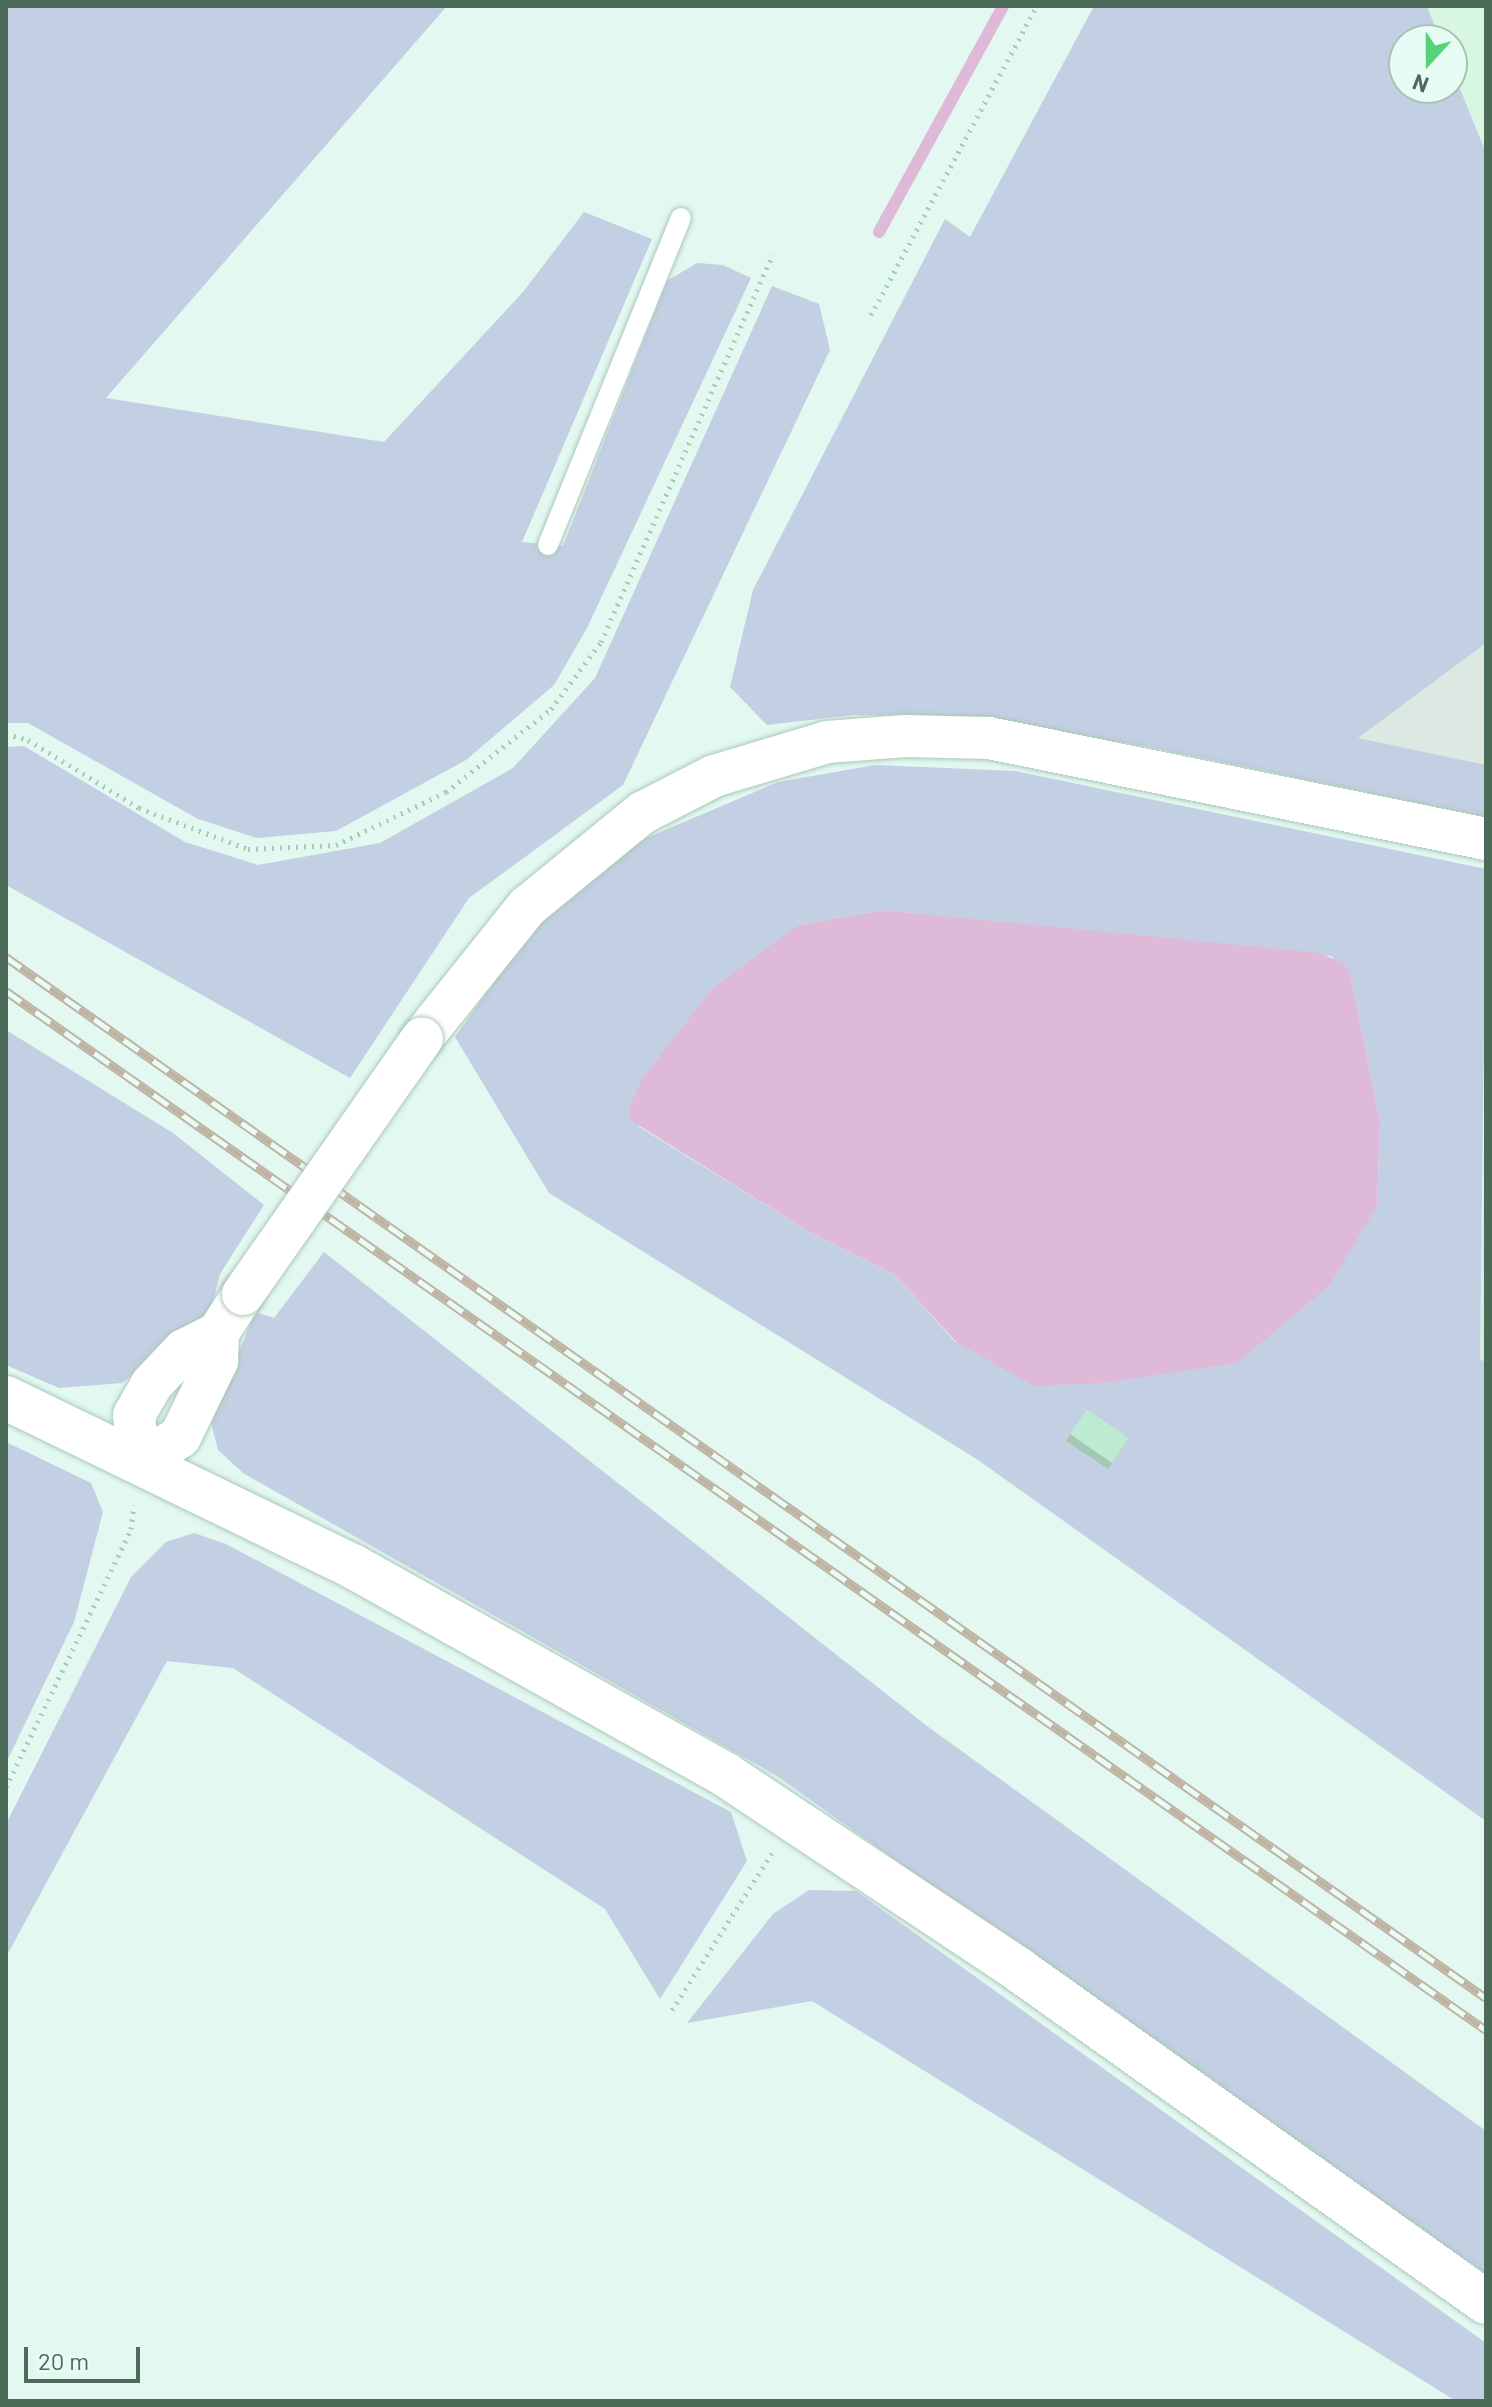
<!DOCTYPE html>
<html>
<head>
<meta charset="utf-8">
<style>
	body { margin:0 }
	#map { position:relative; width:1492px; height:2407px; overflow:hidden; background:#e2f8f1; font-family:Barlow,sans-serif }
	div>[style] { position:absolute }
	.commercial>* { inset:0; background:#d7f7e2 }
	.industrial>* { inset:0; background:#dce8e2 }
	.green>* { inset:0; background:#c3cfe3 }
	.water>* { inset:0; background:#dfbad8 }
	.stream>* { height:12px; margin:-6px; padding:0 6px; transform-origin:6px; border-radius:6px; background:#dfbad8 }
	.path>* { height:5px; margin-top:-2.5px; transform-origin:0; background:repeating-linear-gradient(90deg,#a1ceb5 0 2px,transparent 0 8px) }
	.roads { filter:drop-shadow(0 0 2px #abc7b9) drop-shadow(0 0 2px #abc7b9) }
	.service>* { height:20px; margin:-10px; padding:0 10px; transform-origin:10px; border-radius:10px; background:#fff }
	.minor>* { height:42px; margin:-21px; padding:0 21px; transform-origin:21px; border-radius:21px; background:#fff }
	.tertiary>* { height:44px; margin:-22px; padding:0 22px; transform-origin:22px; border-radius:22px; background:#fff }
	.rail>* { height:9px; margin-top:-4.5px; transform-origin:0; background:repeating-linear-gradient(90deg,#e7fcf5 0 18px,#bfb4a3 0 36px); box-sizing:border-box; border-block:2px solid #bfb4a3 }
	.bridges { filter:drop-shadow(0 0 2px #abc7b9) drop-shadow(0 0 2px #abc7b9) }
	.minor-bridge>* { height:42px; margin:-21px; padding:0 21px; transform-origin:21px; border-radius:21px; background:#fff }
	.wall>* { inset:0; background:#a3c9b4 }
	.building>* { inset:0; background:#bdead1 }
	span { translate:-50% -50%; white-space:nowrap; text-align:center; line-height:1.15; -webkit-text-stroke:8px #e7fcf5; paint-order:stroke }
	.frame { position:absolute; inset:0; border:8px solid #4c6c59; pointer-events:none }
	.north { position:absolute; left:1388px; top:24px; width:80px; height:80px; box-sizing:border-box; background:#e7fcf5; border:2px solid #a9c2b7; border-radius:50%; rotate:201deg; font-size:22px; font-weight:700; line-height:32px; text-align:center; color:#4c6c59 }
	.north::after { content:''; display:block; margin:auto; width:28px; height:36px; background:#56d378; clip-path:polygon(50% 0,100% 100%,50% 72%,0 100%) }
	.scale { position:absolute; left:24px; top:2347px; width:116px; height:36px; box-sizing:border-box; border:4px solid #4c6c59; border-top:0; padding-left:10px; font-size:24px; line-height:28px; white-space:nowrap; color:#4c6c59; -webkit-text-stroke:6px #e7fcf5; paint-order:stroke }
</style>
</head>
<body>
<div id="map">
	<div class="commercial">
		<i style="clip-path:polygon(1427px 6px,1486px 6px,1486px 153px,1452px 69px,1452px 40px,1440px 40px)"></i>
	</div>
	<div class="industrial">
		<i style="clip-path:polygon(1486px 643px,1486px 765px,1357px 738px)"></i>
		<i style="clip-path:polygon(1486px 1035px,1486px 1362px,1480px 1361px)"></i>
	</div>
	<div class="green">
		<i style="clip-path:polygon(6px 6px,447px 6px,106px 398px,384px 442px,523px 292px,584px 212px,652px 239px,522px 542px,563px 546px,667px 281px,697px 263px,723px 265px,751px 278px,587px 628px,554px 685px,466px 760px,336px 831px,257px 838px,198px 819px,28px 723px,6px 723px)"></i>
		<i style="clip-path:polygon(1094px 6px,1427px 6px,1440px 40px,1404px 40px,1404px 88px,1452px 88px,1452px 69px,1486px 153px,1486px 643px,1358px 738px,1486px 765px,1486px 817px,1144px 746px,963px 717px,853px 715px,767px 725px,730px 687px,753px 590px,945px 219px,970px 237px)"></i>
		<i style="clip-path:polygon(772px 286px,819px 304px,830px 350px,623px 785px,469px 898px,350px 1078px,6px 885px,6px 747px,24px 746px,185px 842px,258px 865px,380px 843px,513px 768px,595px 678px)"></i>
		<i style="clip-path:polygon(evenodd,875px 765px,1015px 771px,1486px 869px,1480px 1360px,1486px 1362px,1486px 1821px,978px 1460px,549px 1193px,455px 1037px,541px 916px,644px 839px,778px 782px,875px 765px,884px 910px,1331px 956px,1351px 976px,1380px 1122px,1377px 1206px,955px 1342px,895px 1275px,811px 1233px,638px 1126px,642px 1079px,669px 1047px,798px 925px,884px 910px)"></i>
		<i style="clip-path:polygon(6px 1030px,173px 1133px,264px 1205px,220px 1274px,210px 1313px,122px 1383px,59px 1388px,6px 1365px)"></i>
		<i style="clip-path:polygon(324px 1252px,927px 1726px,1486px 2131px,1486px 2280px,777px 1776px,243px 1473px,218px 1450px,211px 1423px,255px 1312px,274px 1318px)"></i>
		<i style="clip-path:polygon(6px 1442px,91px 1483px,103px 1512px,74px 1622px,6px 1763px)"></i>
		<i style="clip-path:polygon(194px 1533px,226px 1544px,731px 1812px,747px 1861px,660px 1999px,605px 1909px,233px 1668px,167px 1661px,6px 1957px,6px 1824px,131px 1577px,166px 1542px)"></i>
		<i style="clip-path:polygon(809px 1890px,856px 1891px,1486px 2343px,1486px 2401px,1456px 2401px,812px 2001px,687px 2023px,773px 1914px)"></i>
	</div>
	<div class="water">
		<i style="clip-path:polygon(884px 910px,1319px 953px,1344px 963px,1351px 976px,1380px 1122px,1377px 1206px,1329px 1286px,1237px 1363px,1103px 1383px,1034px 1386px,956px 1342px,895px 1275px,811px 1233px,630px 1120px,630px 1105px,642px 1079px,713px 988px,798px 925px)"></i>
	</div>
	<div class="stream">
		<i style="left:879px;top:232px;width:258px;rotate:-61.2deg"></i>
	</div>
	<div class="path">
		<i style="left:871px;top:315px;width:351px;rotate:-61.8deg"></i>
		<i style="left:6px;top:734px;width:23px;rotate:15deg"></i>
		<i style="left:28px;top:740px;width:130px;rotate:31.5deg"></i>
		<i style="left:139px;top:808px;width:116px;rotate:20.6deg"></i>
		<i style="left:248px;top:849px;width:88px;rotate:-2.6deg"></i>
		<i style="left:336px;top:845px;width:122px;rotate:-25.7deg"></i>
		<i style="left:446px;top:792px;width:134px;rotate:-38.3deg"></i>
		<i style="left:551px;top:709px;width:84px;rotate:-53.3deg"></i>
		<i style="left:601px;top:642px;width:424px;rotate:-66.1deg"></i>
		<i style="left:6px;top:1787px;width:287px;rotate:-64.1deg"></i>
		<i style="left:131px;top:1529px;width:24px;rotate:-83deg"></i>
		<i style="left:672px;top:2010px;width:186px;rotate:-57.5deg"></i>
	</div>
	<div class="roads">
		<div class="service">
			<i style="left:548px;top:545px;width:353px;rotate:-67.9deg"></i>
		</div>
		<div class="minor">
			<i style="left:422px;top:1038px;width:168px;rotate:-51.3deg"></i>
			<i style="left:527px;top:907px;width:149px;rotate:-39.3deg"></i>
			<i style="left:642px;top:813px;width:81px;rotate:-27.2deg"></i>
			<i style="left:714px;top:776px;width:118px;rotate:-16.7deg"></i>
			<i style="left:827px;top:742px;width:78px;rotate:-4.4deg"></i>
			<i style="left:905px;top:736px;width:84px;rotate:1.4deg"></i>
			<i style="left:989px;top:738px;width:507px;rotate:11.49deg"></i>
			<i style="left:218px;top:1333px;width:38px;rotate:153deg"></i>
			<i style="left:184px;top:1350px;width:47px;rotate:133.3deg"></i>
			<i style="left:152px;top:1384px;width:36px;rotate:120deg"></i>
			<i style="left:134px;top:1415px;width:47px;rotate:83.9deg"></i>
			<i style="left:139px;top:1462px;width:48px;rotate:-31.4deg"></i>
			<i style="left:180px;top:1437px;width:85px;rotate:-64deg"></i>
			<i style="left:217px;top:1361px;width:28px;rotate:-88deg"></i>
			<i style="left:218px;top:1333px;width:46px;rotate:-57.3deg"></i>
		</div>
		<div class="tertiary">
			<i style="left:6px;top:1398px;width:387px;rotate:25.9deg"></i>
			<i style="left:354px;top:1567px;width:426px;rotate:29.2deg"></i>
			<i style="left:726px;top:1775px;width:352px;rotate:33.6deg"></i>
			<i style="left:1019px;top:1970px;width:573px;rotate:35.41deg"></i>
		</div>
	</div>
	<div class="rail">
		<i style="left:6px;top:957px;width:1809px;rotate:35.12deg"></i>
		<i style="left:6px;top:991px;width:1808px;rotate:35.07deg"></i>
	</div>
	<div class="bridges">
		<div class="minor-bridge">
			<i style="left:243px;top:1294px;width:312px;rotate:-55deg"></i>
		</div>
	</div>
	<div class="wall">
		<i style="clip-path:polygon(1087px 1409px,1129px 1438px,1108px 1469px,1066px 1441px)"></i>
	</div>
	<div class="building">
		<i style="clip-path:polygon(1087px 1409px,1129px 1438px,1112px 1463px,1070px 1434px)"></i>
	</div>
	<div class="frame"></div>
	<div class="north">N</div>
	<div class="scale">20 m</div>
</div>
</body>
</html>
